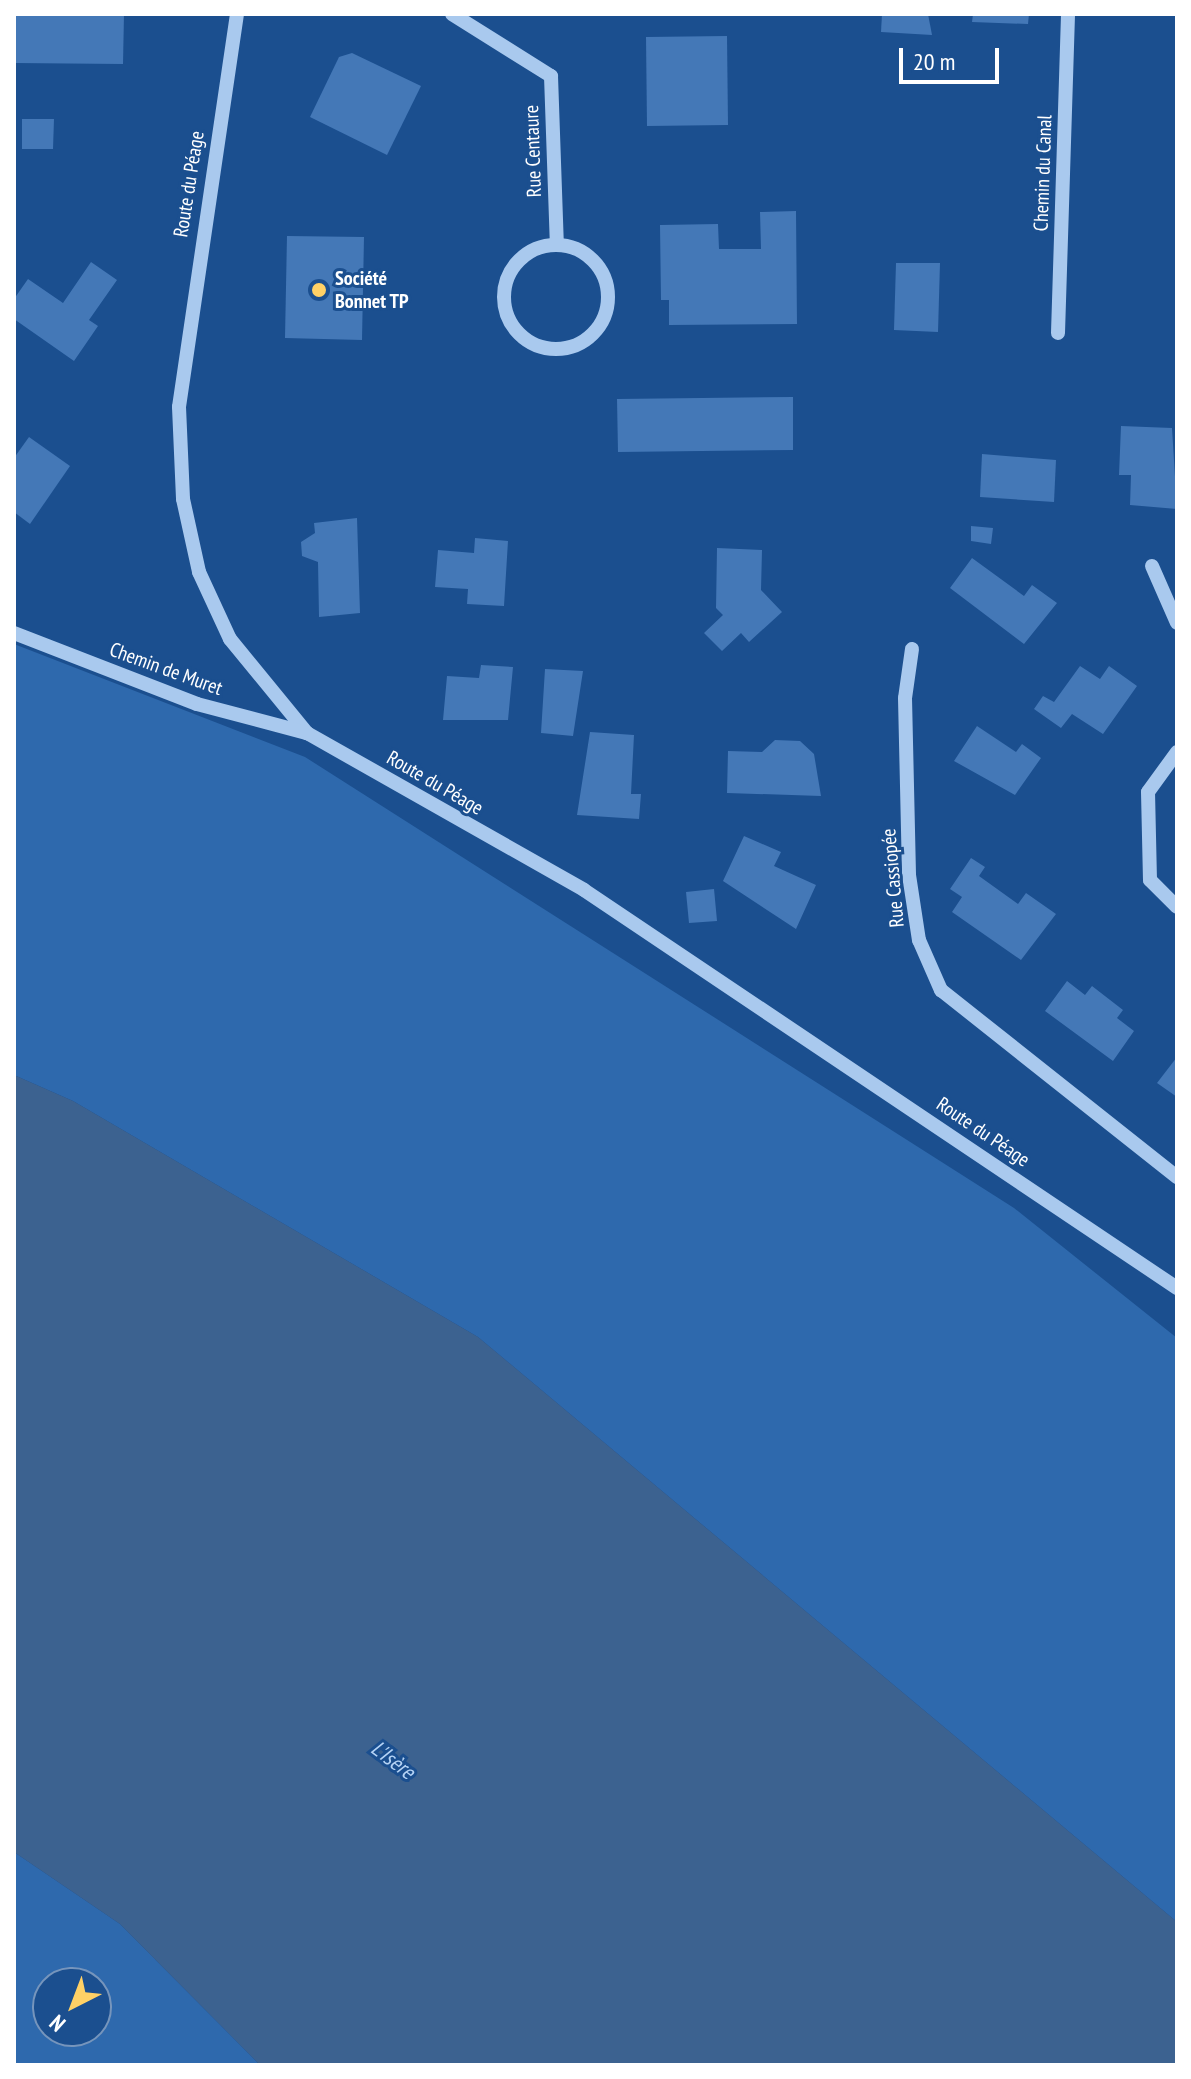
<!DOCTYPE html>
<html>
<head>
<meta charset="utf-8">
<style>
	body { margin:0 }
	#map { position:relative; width:1191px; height:2079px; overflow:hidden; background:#1b4f8f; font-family:"PT Sans Narrow",sans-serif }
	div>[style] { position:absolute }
	.green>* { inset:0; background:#2e69ad }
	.water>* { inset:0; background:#3c6290 }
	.building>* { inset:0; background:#4478b7 }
	.minor>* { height:14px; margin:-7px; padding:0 7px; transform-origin:7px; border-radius:7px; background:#a9c9ee }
	.minor>.ring { margin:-7px; padding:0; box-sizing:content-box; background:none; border:14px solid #a9c9ee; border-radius:50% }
	.dots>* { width:22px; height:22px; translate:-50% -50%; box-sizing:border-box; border:4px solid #1b4f8f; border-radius:50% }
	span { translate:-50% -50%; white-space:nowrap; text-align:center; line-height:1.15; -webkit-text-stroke:6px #1b4f8f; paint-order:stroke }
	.street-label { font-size:20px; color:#fff }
	.poi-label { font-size:20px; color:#fff; font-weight:700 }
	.left { translate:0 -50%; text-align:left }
	.water-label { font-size:22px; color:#b5d3f5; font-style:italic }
	.frame { position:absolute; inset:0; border:16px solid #fff; pointer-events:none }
	.north { position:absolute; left:32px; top:1967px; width:80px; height:80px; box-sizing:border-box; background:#1b4f8f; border:2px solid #7695bc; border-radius:50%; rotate:222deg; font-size:22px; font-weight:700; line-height:32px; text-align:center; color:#fff }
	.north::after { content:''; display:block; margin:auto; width:28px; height:36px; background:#ffd166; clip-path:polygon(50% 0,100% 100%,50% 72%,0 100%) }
	.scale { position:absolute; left:899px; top:48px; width:100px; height:36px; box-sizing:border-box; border:4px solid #fff; border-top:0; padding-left:10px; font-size:24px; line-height:28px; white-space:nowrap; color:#fff; -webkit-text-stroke:6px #1b4f8f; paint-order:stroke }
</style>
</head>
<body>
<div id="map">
	<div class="green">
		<i style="clip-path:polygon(14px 644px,305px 757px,1014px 1208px,1177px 1338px,1177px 1922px,478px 1337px,73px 1101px,14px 1075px)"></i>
		<i style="clip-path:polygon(evenodd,14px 1852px,120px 1924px,260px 2065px,14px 2065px,14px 1852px,48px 1983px,96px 1983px,96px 2031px,48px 2031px,48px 1983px)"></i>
	</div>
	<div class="water">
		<i style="clip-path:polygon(14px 1075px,73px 1101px,478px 1337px,1177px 1922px,1177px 2065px,260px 2065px,120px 1924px,14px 1852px)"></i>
	</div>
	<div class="building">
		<i style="clip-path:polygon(14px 14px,124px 14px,123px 64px,14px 63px)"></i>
		<i style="clip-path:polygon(882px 14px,928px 14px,932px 35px,881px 32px)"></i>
		<i style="clip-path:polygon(973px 14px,1029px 14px,1028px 24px,972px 22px)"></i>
		<i style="clip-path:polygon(727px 36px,728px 125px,647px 126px,646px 37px)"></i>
		<i style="clip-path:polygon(352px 53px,421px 86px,387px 155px,310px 117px,339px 57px)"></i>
		<i style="clip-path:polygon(22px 119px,54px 119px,53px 149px,22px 149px)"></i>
		<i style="clip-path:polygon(796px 211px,797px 324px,669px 325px,669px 300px,661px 300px,660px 225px,718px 224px,719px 249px,761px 249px,760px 212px)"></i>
		<i style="clip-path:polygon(287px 236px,364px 237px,362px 340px,285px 338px)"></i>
		<i style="clip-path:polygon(91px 262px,117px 280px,89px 320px,98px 326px,74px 361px,14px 319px,14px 299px,28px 279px,63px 303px)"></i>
		<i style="clip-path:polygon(896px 263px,940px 263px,938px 332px,894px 330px)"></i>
		<i style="clip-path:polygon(793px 397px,793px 450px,618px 452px,617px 399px)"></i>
		<i style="clip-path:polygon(1121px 426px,1172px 428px,1177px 509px,1130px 505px,1131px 475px,1119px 475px)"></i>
		<i style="clip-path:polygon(29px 437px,70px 466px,30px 524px,14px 512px,14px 458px)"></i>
		<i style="clip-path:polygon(982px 454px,1056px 460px,1054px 502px,980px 497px)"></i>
		<i style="clip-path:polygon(357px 518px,360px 613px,319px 617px,318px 562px,302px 556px,301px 542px,315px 533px,314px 523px)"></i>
		<i style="clip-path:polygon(971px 526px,993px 528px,991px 544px,971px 541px)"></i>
		<i style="clip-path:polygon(475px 538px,508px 541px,504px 606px,467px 604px,468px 589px,435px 587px,438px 550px,474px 553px)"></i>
		<i style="clip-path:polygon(717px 548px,762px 550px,761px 590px,782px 612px,749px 642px,741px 633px,722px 651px,704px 633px,723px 615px,716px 608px)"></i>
		<i style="clip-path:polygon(972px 558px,1024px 596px,1032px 585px,1057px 603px,1024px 644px,950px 588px)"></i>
		<i style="clip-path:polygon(481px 665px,513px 667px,508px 720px,443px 720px,447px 676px,479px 678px)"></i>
		<i style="clip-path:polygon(1080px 666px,1100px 679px,1109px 666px,1137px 686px,1103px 734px,1072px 714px,1061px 728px,1034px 709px,1043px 696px,1054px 702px)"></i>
		<i style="clip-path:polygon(545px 669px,583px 671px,573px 736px,541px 733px)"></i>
		<i style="clip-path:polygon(977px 726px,1016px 752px,1022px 744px,1041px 758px,1015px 795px,954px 761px)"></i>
		<i style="clip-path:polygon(590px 732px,634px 735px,631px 794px,641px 794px,639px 819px,577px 815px)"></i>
		<i style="clip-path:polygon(775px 740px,800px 741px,814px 754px,821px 796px,727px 793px,728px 751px,762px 752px)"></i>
		<i style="clip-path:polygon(744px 836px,781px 852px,774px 866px,816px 885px,796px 929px,723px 881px)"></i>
		<i style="clip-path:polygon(971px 858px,985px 867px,979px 876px,1018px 904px,1026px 893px,1056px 914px,1021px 960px,952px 912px,962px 897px,950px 889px)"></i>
		<i style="clip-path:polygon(714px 889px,717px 921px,689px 923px,686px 892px)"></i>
		<i style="clip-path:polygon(1067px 981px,1085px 995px,1092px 986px,1123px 1010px,1117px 1018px,1134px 1031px,1113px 1061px,1045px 1011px)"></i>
		<i style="clip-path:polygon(1177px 1057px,1177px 1097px,1157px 1083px)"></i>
	</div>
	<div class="minor">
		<i style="left:237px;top:14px;width:397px;rotate:98.4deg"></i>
		<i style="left:179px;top:407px;width:92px;rotate:87.5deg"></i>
		<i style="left:183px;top:499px;width:75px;rotate:77.6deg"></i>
		<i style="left:199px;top:572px;width:74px;rotate:65.2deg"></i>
		<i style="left:230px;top:639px;width:122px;rotate:50.7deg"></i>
		<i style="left:307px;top:733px;width:318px;rotate:29.5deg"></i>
		<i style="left:584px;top:890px;width:714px;rotate:33.87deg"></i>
		<i style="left:452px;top:14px;width:117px;rotate:32.1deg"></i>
		<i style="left:551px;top:76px;width:169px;rotate:88deg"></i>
		<i class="ring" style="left:504px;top:245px;width:90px;height:90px"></i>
		<i style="left:1058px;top:333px;width:319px;rotate:-88.2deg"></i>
		<i style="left:1152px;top:566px;width:62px;rotate:66.3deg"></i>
		<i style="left:14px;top:633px;width:196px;rotate:21.2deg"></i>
		<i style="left:197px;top:704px;width:114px;rotate:14.8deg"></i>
		<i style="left:912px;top:649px;width:49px;rotate:98.1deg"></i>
		<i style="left:905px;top:698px;width:177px;rotate:88.7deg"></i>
		<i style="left:909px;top:875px;width:66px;rotate:81.3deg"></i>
		<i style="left:919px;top:940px;width:55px;rotate:66.3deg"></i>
		<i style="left:941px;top:990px;width:301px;rotate:38.4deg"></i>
		<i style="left:1177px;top:752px;width:49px;rotate:125.9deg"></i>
		<i style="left:1148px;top:792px;width:88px;rotate:88.7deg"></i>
		<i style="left:1150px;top:880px;width:38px;rotate:45deg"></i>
	</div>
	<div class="dots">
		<i style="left:319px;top:290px;background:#ffd166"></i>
	</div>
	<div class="street-label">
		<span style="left:533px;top:151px;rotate:-92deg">Rue Centaure</span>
		<span style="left:1043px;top:173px;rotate:-88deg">Chemin du Canal</span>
		<span style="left:189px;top:184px;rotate:-81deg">Route du Péage</span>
		<span style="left:166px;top:669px;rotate:20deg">Chemin de Muret</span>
		<span style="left:435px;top:783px;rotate:30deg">Route du Péage</span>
		<span style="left:893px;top:878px;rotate:-95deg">Rue Cassiopée</span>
		<span style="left:983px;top:1132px;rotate:34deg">Route du Péage</span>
	</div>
	<div class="poi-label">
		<span class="left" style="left:335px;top:290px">Société<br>Bonnet TP</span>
	</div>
	<div class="water-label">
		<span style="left:393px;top:1760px;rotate:37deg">L'Isère</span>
	</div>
	<div class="frame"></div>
	<div class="north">N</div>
	<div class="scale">20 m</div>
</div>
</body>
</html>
